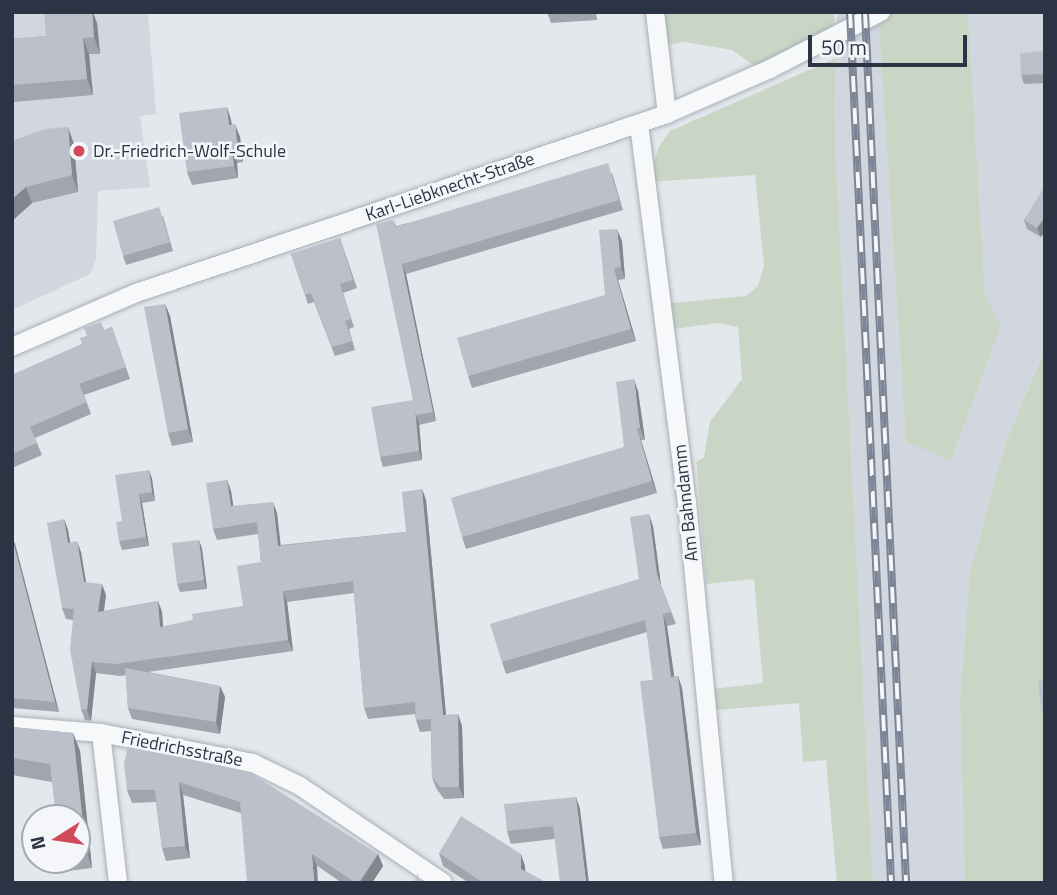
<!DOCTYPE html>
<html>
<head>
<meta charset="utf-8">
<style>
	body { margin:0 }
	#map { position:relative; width:1057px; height:895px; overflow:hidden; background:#e4e7ec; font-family:"Titillium Web",sans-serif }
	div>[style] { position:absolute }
	.built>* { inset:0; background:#d2d6de }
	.green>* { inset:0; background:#c9d6c5 }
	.roads { filter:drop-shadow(0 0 2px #a9aeb7) drop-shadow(0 0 2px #a9aeb7) }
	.street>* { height:18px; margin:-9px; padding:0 9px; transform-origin:9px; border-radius:9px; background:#f7f8fa }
	.rail>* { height:8px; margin-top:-4px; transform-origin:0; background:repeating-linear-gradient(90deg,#f4f6f9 0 16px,#7d8696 0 32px); box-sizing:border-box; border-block:2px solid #7d8696 }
	.wall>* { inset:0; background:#a1a5ae }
	.shaded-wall>* { inset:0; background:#83868d }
	.building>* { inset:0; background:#bbc0ca }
	.dots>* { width:19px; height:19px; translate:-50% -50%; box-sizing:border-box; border:4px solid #f4f6f9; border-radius:50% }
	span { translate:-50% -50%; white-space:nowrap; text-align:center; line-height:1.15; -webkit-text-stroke:5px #f4f6f9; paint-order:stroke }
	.poi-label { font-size:18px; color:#2b3445 }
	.left { translate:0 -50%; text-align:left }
	.street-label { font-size:18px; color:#2b3445 }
	.frame { position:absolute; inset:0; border:14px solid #2b3445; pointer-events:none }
	.north { position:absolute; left:21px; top:804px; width:70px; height:70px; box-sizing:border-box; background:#f4f6f9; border:2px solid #a4a8b1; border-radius:50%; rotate:258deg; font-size:19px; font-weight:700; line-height:28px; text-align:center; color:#2b3445 }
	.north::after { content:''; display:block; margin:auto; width:24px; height:32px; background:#d1495b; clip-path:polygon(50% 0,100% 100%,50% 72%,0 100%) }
	.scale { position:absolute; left:808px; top:35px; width:159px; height:32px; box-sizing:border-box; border:4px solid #2b3445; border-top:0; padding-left:9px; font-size:21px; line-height:24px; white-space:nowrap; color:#2b3445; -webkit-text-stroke:5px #f4f6f9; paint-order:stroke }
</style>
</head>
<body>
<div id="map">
	<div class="built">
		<i style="clip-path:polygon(12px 12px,148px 12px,156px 114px,140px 116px,150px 187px,98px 191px,96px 260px,90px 274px,12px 310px)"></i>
		<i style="clip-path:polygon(837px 12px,878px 12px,906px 442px,951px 461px,1001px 326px,985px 296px,968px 12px,1045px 12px,1045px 347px,1005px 444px,970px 572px,960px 699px,965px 883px,873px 883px,835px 144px)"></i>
	</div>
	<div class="green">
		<i style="clip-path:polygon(647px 12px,834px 12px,835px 30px,760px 70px,732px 50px,685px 42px,650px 48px)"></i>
		<i style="clip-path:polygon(878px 12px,968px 12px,985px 295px,1001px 326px,951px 461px,906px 442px)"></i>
		<i style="clip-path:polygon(836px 58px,835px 144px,873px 883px,837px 883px,826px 760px,803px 762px,799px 703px,706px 711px,704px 690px,763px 683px,754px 579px,706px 584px,697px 468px,696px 462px,704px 457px,710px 422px,742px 379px,738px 327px,718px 323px,666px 330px,663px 304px,746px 296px,758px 286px,764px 266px,755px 175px,648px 182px,659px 147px,670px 131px)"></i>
		<i style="clip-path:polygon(1045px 348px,1045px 883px,965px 883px,960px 699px,970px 572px,1005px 444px)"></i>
	</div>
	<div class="roads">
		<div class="street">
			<i style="left:655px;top:12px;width:103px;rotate:83.3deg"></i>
			<i style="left:639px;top:124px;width:381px;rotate:82.8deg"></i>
			<i style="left:687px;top:502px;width:383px;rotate:84.5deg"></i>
			<i style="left:12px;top:347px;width:135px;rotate:-23.5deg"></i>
			<i style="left:136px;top:293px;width:560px;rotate:-18.63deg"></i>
			<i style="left:667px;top:114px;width:112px;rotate:-23.6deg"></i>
			<i style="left:770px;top:69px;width:125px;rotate:-27.2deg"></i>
			<i style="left:12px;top:726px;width:89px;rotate:4.5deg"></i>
			<i style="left:101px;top:733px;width:155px;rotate:11.2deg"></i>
			<i style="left:253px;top:763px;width:52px;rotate:26.1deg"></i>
			<i style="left:300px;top:786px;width:173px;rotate:34.1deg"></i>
			<i style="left:101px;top:733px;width:151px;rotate:83.5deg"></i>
		</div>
	</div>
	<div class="rail">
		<i style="left:850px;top:12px;width:872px;rotate:87.3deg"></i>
		<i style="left:865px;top:12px;width:872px;rotate:87.3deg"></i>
	</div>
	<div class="wall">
		<i style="clip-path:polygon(547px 12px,596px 12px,597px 20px,551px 23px)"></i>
		<i style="clip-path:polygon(97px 23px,100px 54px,89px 54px,93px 95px,14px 102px,12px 97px,12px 39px,46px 36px)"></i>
		<i style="clip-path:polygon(1045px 51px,1045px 83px,1024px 84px,1021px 75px)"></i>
		<i style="clip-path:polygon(227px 107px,232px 124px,240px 137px,243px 162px,237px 163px,238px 178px,192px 185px,187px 172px)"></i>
		<i style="clip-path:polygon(12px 141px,74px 144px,78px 192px,32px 203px,12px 221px)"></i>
		<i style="clip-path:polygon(612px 173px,623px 210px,406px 274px,436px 421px,419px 425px,419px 423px,422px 460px,383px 467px,380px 457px,413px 400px,393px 220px,396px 226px)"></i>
		<i style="clip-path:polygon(1045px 189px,1045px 231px,1041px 237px,1027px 229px,1024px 220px)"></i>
		<i style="clip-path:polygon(163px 216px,173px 251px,126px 265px,123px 256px)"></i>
		<i style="clip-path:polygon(340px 238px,357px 288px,343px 293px,354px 327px,349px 329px,355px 350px,335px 356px,314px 302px,308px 304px,291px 254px)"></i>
		<i style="clip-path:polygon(622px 241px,625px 279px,618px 280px,636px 341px,472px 388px,468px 376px,605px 295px)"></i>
		<i style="clip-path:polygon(165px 304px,170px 316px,193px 442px,172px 446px,168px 433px)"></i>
		<i style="clip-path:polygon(112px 327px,130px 379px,84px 395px,91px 414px,35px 438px,42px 455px,12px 468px,12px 375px,82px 344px,104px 330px)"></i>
		<i style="clip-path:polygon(638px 391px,645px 440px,641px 440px,657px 493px,466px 549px,462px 537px,624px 447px)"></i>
		<i style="clip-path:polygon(149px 470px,152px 479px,155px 501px,142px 503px,149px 546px,122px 550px,119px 541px,122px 521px)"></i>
		<i style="clip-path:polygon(227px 480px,231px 491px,233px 506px,277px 513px,280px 545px,406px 532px,422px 489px,426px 500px,446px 715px,462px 726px,464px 798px,444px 799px,436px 788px,432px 777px,431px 731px,420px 732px,416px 720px,415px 714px,368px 719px,364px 708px,354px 593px,287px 602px,293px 651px,148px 672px,220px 686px,225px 697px,220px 734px,132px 719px,128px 708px,126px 675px,120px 676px,96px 673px,91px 721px,85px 720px,81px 709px,73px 620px,66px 619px,62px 608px,64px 519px,68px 530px,70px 542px,81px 552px,86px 583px,106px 595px,104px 611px,158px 601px,162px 612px,163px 627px,193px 620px,243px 606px,261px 562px,258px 534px,217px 540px,213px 529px)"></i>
		<i style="clip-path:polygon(653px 526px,661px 585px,676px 624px,667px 626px,674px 677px,678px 676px,682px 688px,701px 845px,663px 849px,659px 837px,653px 680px,647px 632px,506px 674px,502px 662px,639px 579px)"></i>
		<i style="clip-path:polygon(12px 537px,15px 544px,59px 712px,12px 708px)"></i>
		<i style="clip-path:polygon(199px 540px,202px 549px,207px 589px,180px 592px,177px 584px)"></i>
		<i style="clip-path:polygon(12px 727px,73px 733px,80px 751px,92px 868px,67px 871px,63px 860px,77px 860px,77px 818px,52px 782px,12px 775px)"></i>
		<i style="clip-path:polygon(128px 745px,378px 854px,383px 866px,372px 883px,342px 883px,241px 813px,183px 795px,190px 858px,166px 861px,162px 848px,156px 802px,132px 803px,127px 790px)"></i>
		<i style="clip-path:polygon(576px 797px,580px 809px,554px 839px,511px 844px,507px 831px)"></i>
		<i style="clip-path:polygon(439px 853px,525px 866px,525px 871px,547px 883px,469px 883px,443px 866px)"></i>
	</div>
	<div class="shaded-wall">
		<i style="clip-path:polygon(92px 12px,93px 12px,97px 23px,100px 54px,94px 37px)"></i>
		<i style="clip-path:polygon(83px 38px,89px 54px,93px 95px,87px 79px)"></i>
		<i style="clip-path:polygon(227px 107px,231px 120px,233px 137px,229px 125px)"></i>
		<i style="clip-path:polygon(235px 124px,240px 137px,243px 162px,238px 149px)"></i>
		<i style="clip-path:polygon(68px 127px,74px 144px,78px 192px,72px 175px)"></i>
		<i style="clip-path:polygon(232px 150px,237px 163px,238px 178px,234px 166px)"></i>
		<i style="clip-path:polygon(26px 187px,32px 203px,12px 221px,12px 199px)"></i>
		<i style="clip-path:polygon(1045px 217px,1045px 231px,1041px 237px,1037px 228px)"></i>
		<i style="clip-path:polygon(617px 229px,622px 241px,625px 279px,621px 267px)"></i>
		<i style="clip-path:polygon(402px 264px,406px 274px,436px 421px,433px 412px)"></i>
		<i style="clip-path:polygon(614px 268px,618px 280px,636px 341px,631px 329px)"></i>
		<i style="clip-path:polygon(165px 304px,170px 316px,193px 442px,188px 429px)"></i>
		<i style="clip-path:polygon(634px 379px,638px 391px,645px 440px,640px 428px)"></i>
		<i style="clip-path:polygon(416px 415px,419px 423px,422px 460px,419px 451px)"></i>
		<i style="clip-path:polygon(637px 428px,641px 440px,657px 493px,652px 481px)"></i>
		<i style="clip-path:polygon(149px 470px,152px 479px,155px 501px,152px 492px)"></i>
		<i style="clip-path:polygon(227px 480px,231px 491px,235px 517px,231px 506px)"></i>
		<i style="clip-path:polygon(422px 489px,426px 500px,447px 726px,443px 715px)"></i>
		<i style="clip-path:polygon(139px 494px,142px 503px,149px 546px,146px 537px)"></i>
		<i style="clip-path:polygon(273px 502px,277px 513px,282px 557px,278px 546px)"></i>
		<i style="clip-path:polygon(649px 514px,653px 526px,661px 586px,657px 574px)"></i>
		<i style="clip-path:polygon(64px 519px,68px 530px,72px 554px,68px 543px)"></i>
		<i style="clip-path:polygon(12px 537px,15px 544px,59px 712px,55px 702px)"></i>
		<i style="clip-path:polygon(199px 540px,202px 549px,207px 589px,204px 580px)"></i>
		<i style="clip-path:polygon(77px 541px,81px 552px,88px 594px,84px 582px)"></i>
		<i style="clip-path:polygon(102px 584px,106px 595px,102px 624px,98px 612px)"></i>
		<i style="clip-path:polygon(283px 591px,287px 602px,293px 651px,288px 640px)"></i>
		<i style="clip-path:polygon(158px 601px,162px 612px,164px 639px,160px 627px)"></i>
		<i style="clip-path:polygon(663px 614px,667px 626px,676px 689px,671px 677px)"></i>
		<i style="clip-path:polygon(92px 662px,96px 673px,91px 721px,87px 710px)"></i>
		<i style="clip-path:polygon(678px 676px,682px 688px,701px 845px,696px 833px)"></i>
		<i style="clip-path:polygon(220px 686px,225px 697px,220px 734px,216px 722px)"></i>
		<i style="clip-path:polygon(458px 714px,462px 726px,464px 798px,459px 787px)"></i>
		<i style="clip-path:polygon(73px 733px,80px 751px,92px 868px,86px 850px)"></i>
		<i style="clip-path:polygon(179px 782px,183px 795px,190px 858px,185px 846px)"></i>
		<i style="clip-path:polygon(576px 797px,580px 809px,589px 883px,586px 883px)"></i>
		<i style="clip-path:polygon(312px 854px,317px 866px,318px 883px,314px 883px)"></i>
		<i style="clip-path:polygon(378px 854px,383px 866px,372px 883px,359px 883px)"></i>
		<i style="clip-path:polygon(521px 854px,525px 866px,526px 881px,521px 869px)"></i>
	</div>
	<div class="building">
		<i style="clip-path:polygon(44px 12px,92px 12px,94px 37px,83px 38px,87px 79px,12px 85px,12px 39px,46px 36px)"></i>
		<i style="clip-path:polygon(1045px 51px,1045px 74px,1021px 75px,1020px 53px)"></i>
		<i style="clip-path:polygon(227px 107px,229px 125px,235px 124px,238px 149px,232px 150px,234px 166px,187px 172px,179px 113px)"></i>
		<i style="clip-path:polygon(68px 127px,72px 175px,26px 187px,12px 199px,12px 141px,45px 129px)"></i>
		<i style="clip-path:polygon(608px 163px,619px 200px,402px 264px,433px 412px,416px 415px,415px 411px,419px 451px,380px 457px,371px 407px,413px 400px,376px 224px,393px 220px,395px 227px)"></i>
		<i style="clip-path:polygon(1043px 189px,1045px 189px,1045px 217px,1037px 228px,1024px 220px)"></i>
		<i style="clip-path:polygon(159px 207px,170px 242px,123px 256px,113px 221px)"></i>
		<i style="clip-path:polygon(617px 229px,621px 267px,614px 268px,631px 329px,468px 376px,457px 338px,605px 295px,599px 230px)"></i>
		<i style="clip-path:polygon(340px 238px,353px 280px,340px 284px,351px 319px,345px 321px,352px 341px,332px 347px,311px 293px,305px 295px,291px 254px)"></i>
		<i style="clip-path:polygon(165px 304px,188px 429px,168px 433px,144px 307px)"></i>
		<i style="clip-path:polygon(101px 322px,104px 330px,112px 327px,126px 367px,79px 384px,87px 402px,30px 427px,37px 443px,12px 454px,12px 392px,13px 392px,12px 389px,12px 375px,82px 344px,80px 338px,87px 336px,84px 328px)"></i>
		<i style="clip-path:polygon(634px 379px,640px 428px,637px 428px,652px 481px,462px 537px,451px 498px,624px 447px,616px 382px)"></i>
		<i style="clip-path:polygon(149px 470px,152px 492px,139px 494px,146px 537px,119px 541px,116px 522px,122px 521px,115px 475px)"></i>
		<i style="clip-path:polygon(227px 480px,231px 506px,273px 502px,278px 546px,406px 532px,402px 492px,422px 489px,443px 715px,458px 714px,459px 787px,440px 787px,432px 777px,431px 719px,416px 720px,415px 702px,364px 708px,353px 581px,283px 591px,288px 640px,116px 664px,92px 662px,87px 710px,81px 709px,70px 650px,74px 609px,62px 608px,47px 523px,64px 519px,68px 543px,77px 541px,84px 582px,102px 584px,98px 612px,158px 601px,160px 627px,193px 620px,192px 614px,243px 606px,237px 566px,261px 562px,257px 522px,213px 529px,206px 483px)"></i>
		<i style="clip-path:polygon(649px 514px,657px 574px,671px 612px,663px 614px,671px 677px,678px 676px,696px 833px,659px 837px,640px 681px,653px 680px,645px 620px,502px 662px,490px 624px,639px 579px,630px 517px)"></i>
		<i style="clip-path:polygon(12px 538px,55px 702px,12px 698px)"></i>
		<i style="clip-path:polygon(199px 540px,204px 580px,177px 584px,172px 543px)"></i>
		<i style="clip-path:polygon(125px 668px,220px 686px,216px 722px,128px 708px)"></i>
		<i style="clip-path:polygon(1045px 680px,1045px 712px,1042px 712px,1038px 681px)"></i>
		<i style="clip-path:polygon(12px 727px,73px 733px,86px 850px,77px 851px,77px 818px,56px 818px,50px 764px,12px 758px)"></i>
		<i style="clip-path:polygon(128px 745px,249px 772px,378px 854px,359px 883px,356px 883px,312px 854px,314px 883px,247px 883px,240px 802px,179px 782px,185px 846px,162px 848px,155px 790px,127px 790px,124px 764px)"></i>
		<i style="clip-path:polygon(576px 797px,586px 883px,560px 883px,553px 826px,507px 831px,504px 804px)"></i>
		<i style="clip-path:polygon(461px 816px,521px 854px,521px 869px,547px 883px,483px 883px,439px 853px)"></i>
		<i style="clip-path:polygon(418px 873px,419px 883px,414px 883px)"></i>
	</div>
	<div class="dots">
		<i style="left:79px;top:151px;background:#d1495b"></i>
	</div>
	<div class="poi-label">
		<span class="left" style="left:93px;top:151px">Dr.-Friedrich-Wolf-Schule</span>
	</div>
	<div class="street-label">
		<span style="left:450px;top:187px;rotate:-19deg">Karl-Liebknecht-Straße</span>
		<span style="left:686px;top:503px;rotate:-96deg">Am Bahndamm</span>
		<span style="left:182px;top:749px;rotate:11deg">Friedrichsstraße</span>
	</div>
	<div class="frame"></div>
	<div class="north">N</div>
	<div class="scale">50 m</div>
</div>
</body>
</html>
